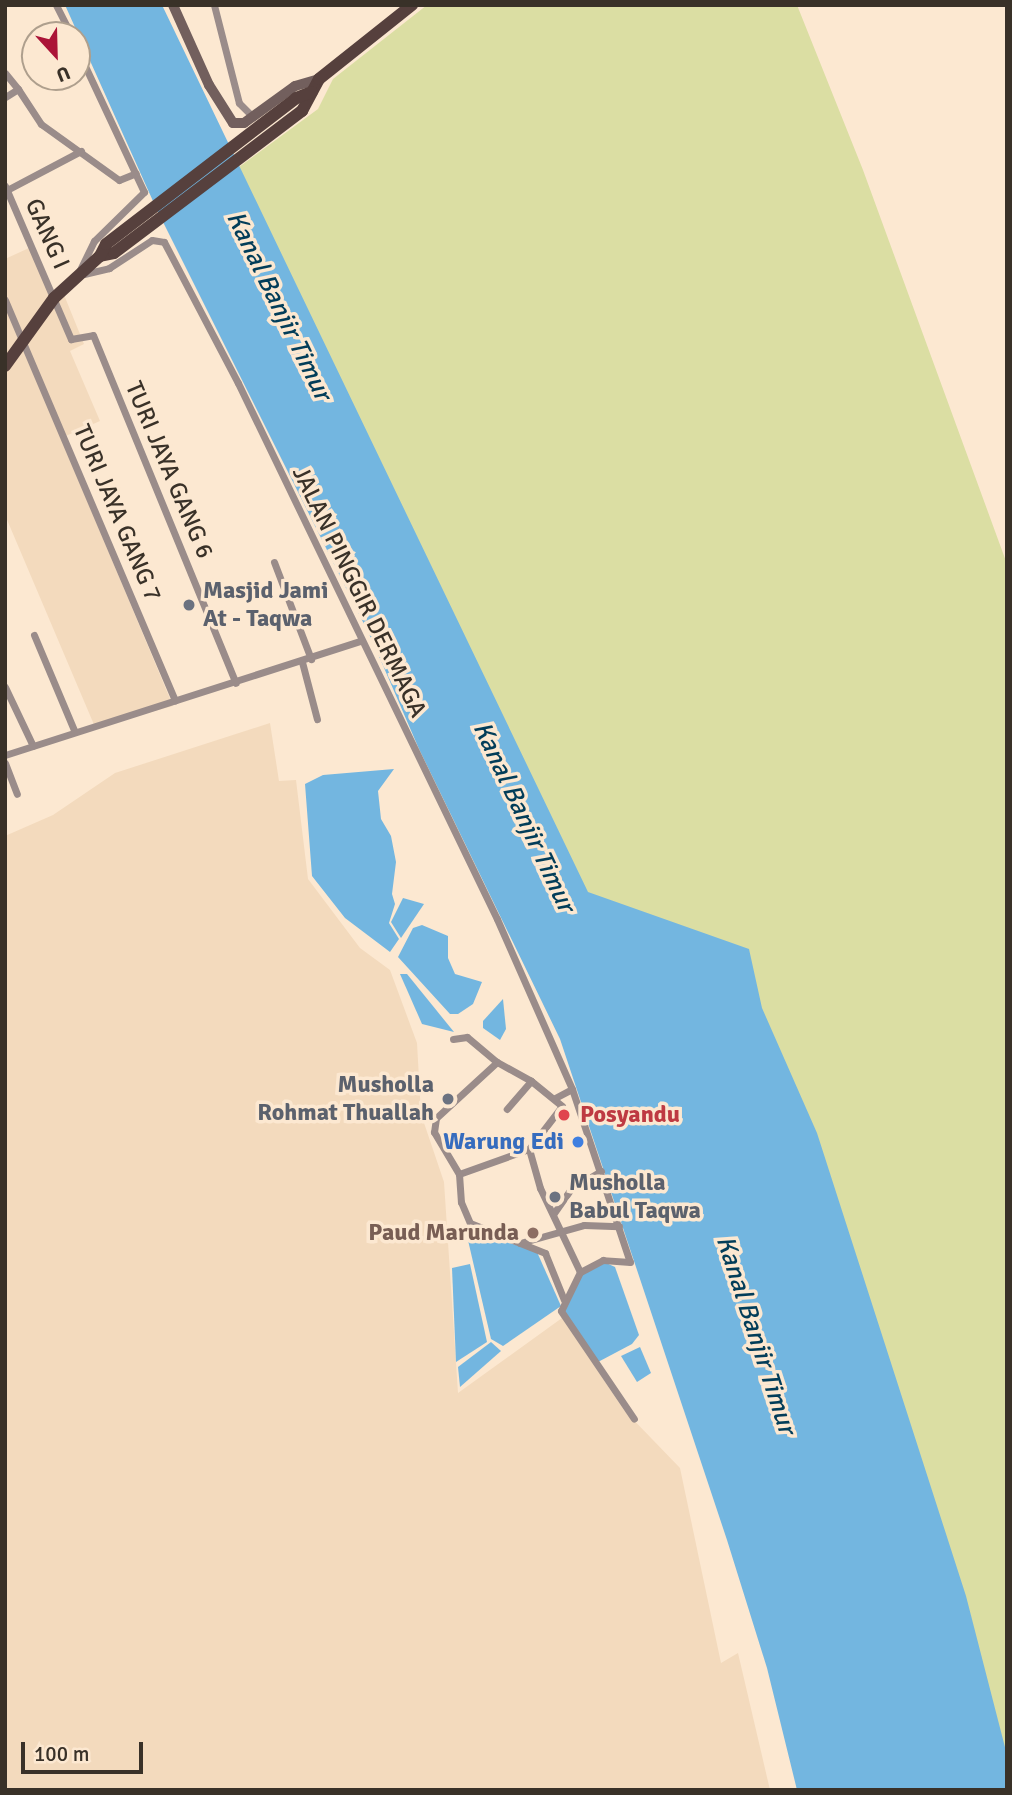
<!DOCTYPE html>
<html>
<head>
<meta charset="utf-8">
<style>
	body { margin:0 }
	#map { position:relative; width:1012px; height:1795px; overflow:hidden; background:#fce8d1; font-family:Signika,sans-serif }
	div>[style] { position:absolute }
	.built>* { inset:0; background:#f3dabd }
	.green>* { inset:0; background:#dbdea3 }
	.water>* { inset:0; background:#73b6e0 }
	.street>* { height:7px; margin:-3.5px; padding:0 3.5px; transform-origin:3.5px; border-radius:3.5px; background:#9a8c8a }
	.secondary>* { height:10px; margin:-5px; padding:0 5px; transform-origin:5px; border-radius:5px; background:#725f5d }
	.primary>* { height:12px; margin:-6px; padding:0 6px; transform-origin:6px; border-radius:6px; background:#56403d }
	.dots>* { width:19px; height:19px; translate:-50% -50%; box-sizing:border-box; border:4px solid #fce8d1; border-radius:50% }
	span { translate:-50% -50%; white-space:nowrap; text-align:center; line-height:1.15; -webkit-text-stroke:7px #fce8d1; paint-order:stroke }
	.street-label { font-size:24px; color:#393128 }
	.worship-label { font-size:24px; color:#5b616d; font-weight:700 }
	.left { translate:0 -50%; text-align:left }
	.right { translate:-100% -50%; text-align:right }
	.health-label { font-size:24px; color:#be3a42; font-weight:700 }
	.shop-label { font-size:24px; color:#366cbe; font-weight:700 }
	.education-label { font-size:24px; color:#785e54; font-weight:700 }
	.water-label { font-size:26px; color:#023d59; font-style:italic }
	.frame { position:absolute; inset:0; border:7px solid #393128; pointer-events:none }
	.north { position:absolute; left:21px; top:21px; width:70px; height:70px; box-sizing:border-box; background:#fce8d1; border:2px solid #ae9f8d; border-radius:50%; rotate:158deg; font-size:19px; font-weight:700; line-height:28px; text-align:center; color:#393128 }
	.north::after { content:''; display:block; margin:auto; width:24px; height:32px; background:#ab1437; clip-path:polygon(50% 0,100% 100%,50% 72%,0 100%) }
	.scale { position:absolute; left:21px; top:1742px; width:122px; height:32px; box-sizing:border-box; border:4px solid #393128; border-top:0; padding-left:9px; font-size:21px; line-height:24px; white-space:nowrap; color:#393128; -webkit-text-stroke:5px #fce8d1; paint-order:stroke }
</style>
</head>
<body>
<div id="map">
	<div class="built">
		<i style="clip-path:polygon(29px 248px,51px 294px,60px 285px,84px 344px,70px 351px,100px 421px,61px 438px,173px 706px,95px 727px,5px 515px,5px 259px)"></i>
		<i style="clip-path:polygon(270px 723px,279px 781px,296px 780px,308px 879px,360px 948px,390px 970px,417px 1043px,421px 1114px,444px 1182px,458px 1393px,562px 1318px,624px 1410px,680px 1468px,721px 1663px,738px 1653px,770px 1790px,5px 1790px,5px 836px,53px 815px,115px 773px)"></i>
	</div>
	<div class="green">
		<i style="clip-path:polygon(427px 5px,797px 5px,863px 170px,1007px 564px,1007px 1765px,235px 170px,318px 109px,333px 79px)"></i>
	</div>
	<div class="water">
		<i style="clip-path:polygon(65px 5px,162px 5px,588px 892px,749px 949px,762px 1008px,817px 1133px,966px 1596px,1007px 1755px,1007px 1790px,797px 1790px,767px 1668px,727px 1540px,560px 1039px,419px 749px,372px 640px,157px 210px)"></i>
		<i style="clip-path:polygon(394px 769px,378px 791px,381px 819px,391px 836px,396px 862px,392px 894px,395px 904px,389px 923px,399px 939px,390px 952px,345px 918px,312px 876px,305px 784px,323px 775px)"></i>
		<i style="clip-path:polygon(403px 898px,424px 904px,401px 938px,391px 922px)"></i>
		<i style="clip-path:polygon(422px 925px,448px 936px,448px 958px,455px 974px,482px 982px,473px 1004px,458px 1014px,450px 1014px,398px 957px,413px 928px)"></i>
		<i style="clip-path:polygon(400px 974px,407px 974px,454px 1032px,422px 1024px)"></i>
		<i style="clip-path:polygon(503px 999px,506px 1029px,500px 1040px,483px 1028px,483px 1021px)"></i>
		<i style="clip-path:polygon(471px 1230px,537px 1252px,561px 1306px,503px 1346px,491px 1339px,467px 1236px)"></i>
		<i style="clip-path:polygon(604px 1262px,615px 1267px,639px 1335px,632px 1344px,598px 1362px,562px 1307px,582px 1275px)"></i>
		<i style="clip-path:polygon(470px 1264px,487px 1342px,456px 1362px,452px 1268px)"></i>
		<i style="clip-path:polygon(491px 1342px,501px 1351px,460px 1387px,458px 1367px)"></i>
		<i style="clip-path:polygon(640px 1347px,651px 1373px,637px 1382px,621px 1356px)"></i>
	</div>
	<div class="street">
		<i style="left:56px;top:5px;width:34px;rotate:63deg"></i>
		<i style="left:214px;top:5px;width:101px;rotate:75.7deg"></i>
		<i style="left:239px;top:103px;width:20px;rotate:45deg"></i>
		<i style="left:77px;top:49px;width:158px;rotate:64.9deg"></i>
		<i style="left:144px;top:192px;width:70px;rotate:135.6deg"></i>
		<i style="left:94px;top:241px;width:34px;rotate:116deg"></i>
		<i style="left:5px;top:73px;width:21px;rotate:51deg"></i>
		<i style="left:18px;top:89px;width:15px;rotate:148deg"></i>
		<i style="left:18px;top:89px;width:42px;rotate:56.7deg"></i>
		<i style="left:41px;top:124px;width:96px;rotate:35.7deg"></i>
		<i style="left:119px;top:180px;width:18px;rotate:-22deg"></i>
		<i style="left:5px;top:186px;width:167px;rotate:66.7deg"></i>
		<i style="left:71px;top:339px;width:22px;rotate:-10deg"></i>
		<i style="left:93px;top:335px;width:376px;rotate:67.7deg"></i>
		<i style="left:5px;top:191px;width:86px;rotate:-27.8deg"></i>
		<i style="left:84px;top:274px;width:26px;rotate:-13deg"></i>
		<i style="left:109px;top:268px;width:51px;rotate:-33.1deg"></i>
		<i style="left:152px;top:240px;width:12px;rotate:9deg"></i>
		<i style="left:164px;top:242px;width:159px;rotate:62.3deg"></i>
		<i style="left:238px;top:383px;width:595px;rotate:64.21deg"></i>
		<i style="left:497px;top:919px;width:186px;rotate:66.2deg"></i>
		<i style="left:572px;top:1089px;width:182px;rotate:71.5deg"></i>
		<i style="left:630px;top:1262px;width:27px;rotate:-176deg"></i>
		<i style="left:603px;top:1260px;width:26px;rotate:152deg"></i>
		<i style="left:5px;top:300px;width:435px;rotate:67deg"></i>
		<i style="left:274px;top:562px;width:104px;rotate:69.1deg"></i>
		<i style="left:34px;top:635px;width:103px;rotate:67.2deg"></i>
		<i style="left:302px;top:662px;width:59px;rotate:75.3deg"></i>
		<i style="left:5px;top:687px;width:65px;rotate:64.6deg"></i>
		<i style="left:5px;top:755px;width:374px;rotate:-17.8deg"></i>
		<i style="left:5px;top:763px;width:33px;rotate:69deg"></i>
		<i style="left:453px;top:1039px;width:14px;rotate:-8deg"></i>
		<i style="left:467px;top:1037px;width:39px;rotate:40deg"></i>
		<i style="left:497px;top:1062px;width:39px;rotate:29deg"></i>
		<i style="left:531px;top:1081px;width:37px;rotate:131deg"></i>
		<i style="left:497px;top:1062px;width:83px;rotate:137.4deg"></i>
		<i style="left:436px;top:1118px;width:14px;rotate:98deg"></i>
		<i style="left:434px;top:1132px;width:49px;rotate:59.2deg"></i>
		<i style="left:459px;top:1174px;width:74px;rotate:-19.7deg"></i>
		<i style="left:529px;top:1149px;width:41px;rotate:74.2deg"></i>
		<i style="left:540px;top:1188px;width:93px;rotate:64.5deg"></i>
		<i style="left:580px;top:1272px;width:43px;rotate:116deg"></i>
		<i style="left:561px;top:1311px;width:130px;rotate:55.9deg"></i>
		<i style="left:555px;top:1098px;width:19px;rotate:-28deg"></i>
		<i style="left:529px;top:1149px;width:54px;rotate:-52.5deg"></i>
		<i style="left:562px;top:1106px;width:40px;rotate:-141deg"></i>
		<i style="left:459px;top:1174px;width:28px;rotate:86deg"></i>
		<i style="left:461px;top:1202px;width:23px;rotate:67deg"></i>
		<i style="left:470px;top:1223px;width:81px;rotate:21.8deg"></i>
		<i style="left:545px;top:1253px;width:51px;rotate:68deg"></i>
		<i style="left:554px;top:1213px;width:29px;rotate:-55deg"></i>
		<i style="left:571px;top:1189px;width:35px;rotate:-31deg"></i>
		<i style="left:520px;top:1243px;width:66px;rotate:-15.7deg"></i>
		<i style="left:584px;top:1225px;width:35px;rotate:2deg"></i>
	</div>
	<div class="secondary">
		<i style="left:173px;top:5px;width:88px;rotate:65.8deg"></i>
		<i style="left:209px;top:85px;width:45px;rotate:57.7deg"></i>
		<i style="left:233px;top:123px;width:11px"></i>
		<i style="left:244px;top:123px;width:63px;rotate:-36deg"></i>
		<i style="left:295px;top:86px;width:25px;rotate:-16deg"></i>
	</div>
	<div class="primary">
		<i style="left:100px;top:256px;width:14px;rotate:-12deg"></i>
		<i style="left:114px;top:253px;width:236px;rotate:-37.1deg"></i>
		<i style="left:302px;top:111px;width:36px;rotate:-62deg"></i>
		<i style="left:319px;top:79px;width:119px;rotate:-38.5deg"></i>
		<i style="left:5px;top:366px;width:84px;rotate:-54.2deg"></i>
		<i style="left:54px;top:298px;width:62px;rotate:-42.4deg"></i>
		<i style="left:100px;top:256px;width:13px;rotate:-63deg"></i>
		<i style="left:106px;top:244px;width:240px;rotate:-37.5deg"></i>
		<i style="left:296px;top:98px;width:17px;rotate:-21deg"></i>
	</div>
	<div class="dots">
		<i style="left:189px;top:605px;background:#6b7280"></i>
		<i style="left:448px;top:1099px;background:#6b7280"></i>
		<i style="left:564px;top:1115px;background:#e0444e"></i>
		<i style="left:578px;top:1142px;background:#3f7fe0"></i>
		<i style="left:555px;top:1197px;background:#6b7280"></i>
		<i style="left:533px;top:1233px;background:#8d6e63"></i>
	</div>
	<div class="street-label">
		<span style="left:47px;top:234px;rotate:66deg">GANG I</span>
		<span style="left:169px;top:470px;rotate:67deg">TURI JAYA GANG 6</span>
		<span style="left:117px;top:513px;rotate:67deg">TURI JAYA GANG 7</span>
		<span style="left:359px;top:592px;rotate:64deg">JALAN PINGGIR DERMAGA</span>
	</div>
	<div class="worship-label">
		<span class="left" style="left:203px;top:605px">Masjid Jami<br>At - Taqwa</span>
		<span class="right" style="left:434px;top:1099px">Musholla<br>Rohmat Thuallah</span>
		<span class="left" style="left:569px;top:1197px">Musholla<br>Babul Taqwa</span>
	</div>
	<div class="health-label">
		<span class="left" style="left:580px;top:1115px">Posyandu</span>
	</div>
	<div class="shop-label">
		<span class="right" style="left:564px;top:1142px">Warung Edi</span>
	</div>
	<div class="education-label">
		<span class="right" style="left:519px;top:1233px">Paud Marunda</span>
	</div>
	<div class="water-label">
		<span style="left:278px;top:306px;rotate:64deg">Kanal Banjir Timur</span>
		<span style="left:523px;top:817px;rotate:65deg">Kanal Banjir Timur</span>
		<span style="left:755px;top:1335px;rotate:72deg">Kanal Banjir Timur</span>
	</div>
	<div class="frame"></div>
	<div class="north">U</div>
	<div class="scale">100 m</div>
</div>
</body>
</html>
